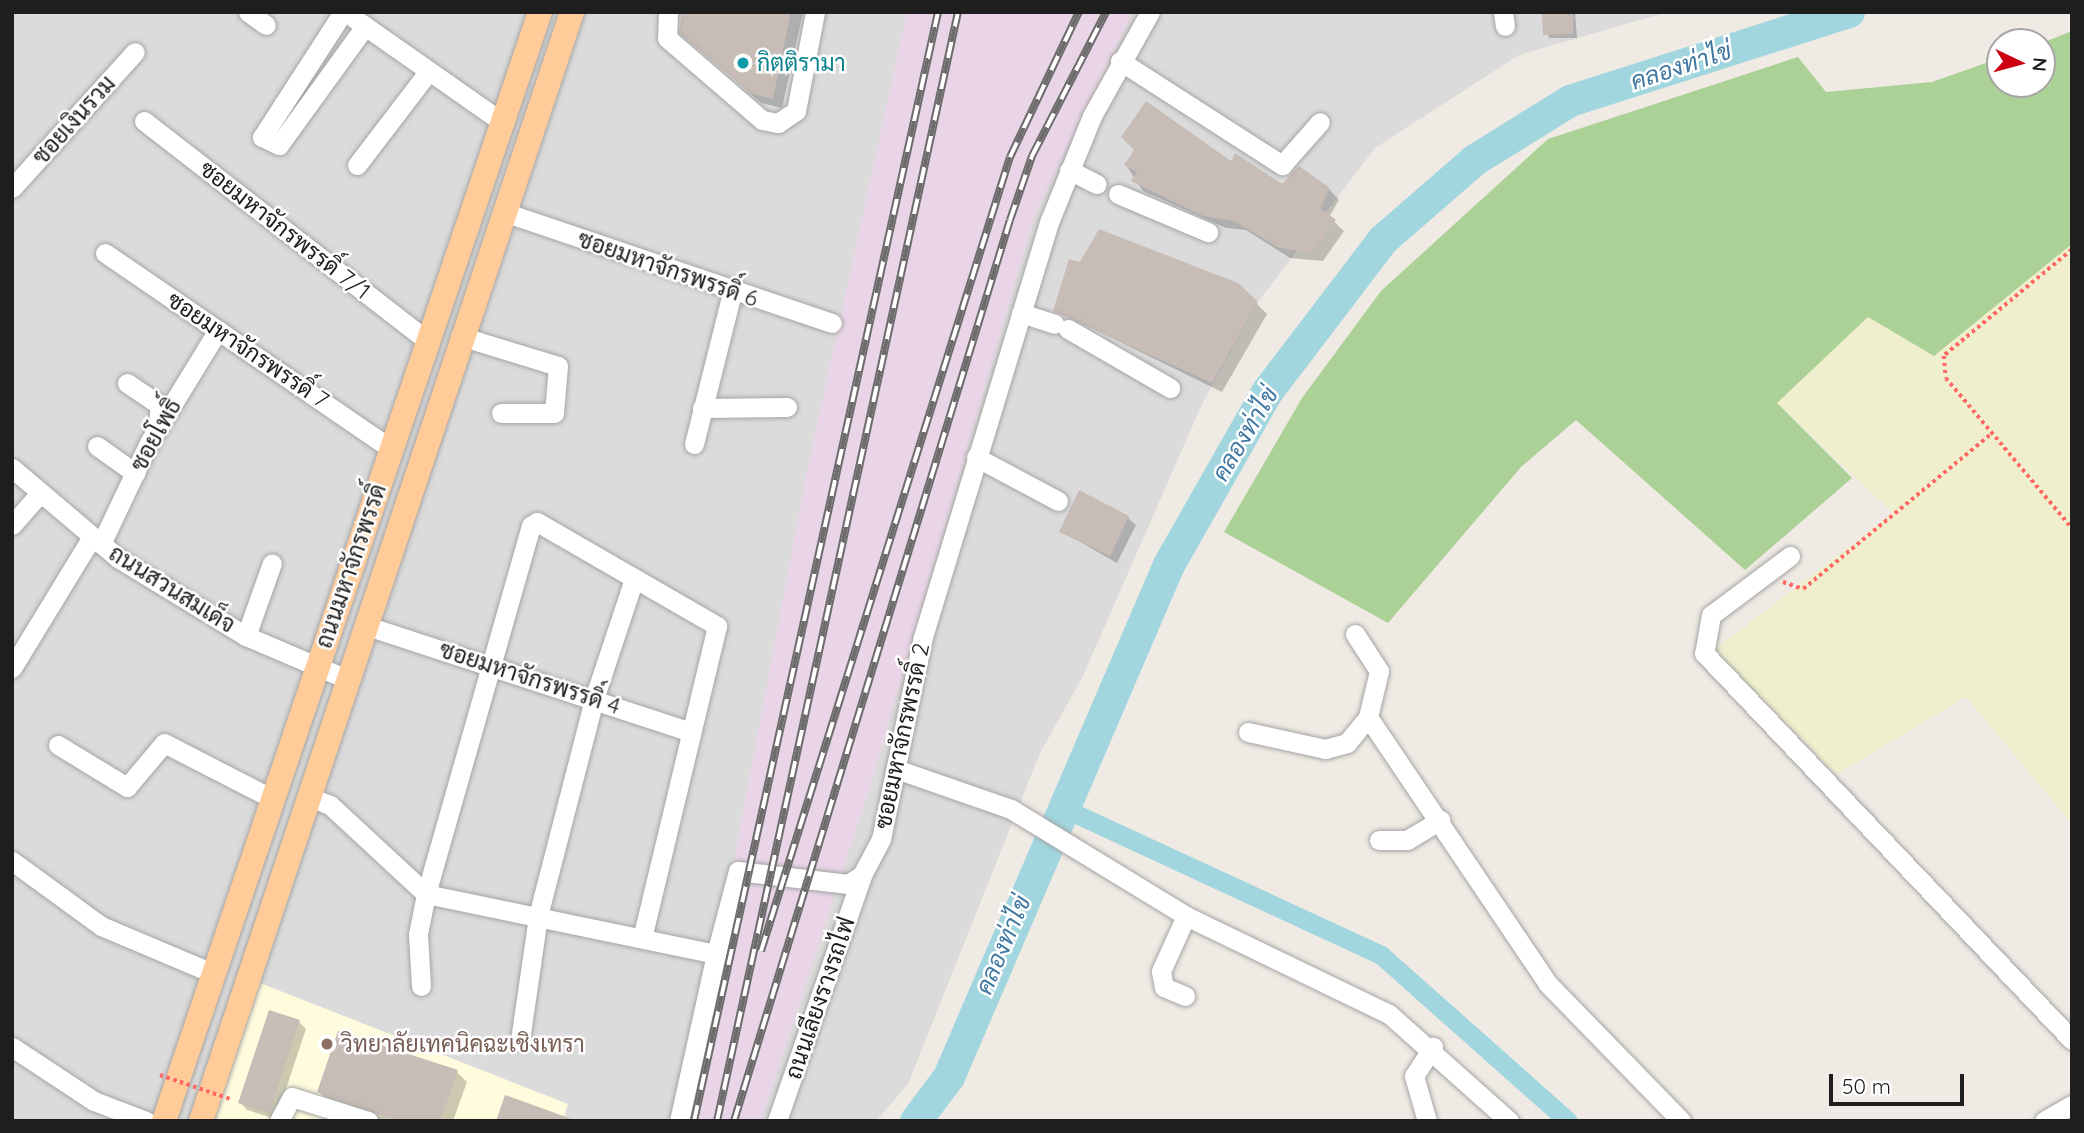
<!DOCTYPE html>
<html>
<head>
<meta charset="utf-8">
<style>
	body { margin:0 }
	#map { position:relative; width:2084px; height:1133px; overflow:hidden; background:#efeae3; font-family:Quicksand,Sarabun,sans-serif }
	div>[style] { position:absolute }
	.residential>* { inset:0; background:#dcdbdb }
	.industrial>* { inset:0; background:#e9d5e7 }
	.education>* { inset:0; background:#fffcdd }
	.farmland>* { inset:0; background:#efefcd }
	.forest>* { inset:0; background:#acd196 }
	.shadow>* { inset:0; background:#0003 }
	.canal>* { height:19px; margin:-9.5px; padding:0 9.5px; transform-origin:9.5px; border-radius:9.5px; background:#a1d6df }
	.river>* { height:32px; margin:-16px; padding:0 16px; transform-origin:16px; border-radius:16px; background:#a1d6df }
	.building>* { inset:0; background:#c7bcb6 }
	.path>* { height:3.5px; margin-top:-1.75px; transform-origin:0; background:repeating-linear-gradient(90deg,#ff6865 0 3.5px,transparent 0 7px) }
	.roads { filter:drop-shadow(0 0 2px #a5a5a5) drop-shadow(0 0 2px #a5a5a5) }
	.minor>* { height:19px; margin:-9.5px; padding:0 9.5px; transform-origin:9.5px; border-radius:9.5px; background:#fff }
	.major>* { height:24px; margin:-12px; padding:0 12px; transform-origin:12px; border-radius:12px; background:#ffcb99 }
	.rail>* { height:8px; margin-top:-4px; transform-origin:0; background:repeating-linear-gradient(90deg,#fff 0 16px,#6c6c6c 0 32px); box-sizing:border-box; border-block:2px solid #6c6c6c }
	.path-bridge>* { height:3.5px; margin-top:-1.75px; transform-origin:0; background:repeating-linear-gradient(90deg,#ff6865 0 3.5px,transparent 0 7px) }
	.dots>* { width:19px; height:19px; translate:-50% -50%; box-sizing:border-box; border:4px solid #fff; border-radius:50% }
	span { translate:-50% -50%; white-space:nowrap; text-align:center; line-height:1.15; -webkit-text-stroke:5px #fff; paint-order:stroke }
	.culture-label { font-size:23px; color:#0d838f }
	.left { translate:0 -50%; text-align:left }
	.street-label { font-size:23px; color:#1e1e1e }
	.education-label { font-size:23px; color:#785e54 }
	.water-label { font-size:24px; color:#4178a2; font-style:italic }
	.frame { position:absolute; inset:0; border:14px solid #1e1e1e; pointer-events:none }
	.north { position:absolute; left:1986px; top:28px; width:70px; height:70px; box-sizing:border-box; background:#fff; border:2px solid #a5a5a5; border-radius:50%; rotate:95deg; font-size:19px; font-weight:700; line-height:28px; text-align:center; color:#1e1e1e }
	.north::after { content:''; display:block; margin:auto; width:24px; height:32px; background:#cc0010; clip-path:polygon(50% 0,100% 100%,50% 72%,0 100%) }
	.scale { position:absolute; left:1829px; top:1074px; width:135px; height:32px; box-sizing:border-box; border:4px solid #1e1e1e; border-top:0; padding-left:9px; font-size:21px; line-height:24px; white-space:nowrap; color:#1e1e1e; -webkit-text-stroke:5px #fff; paint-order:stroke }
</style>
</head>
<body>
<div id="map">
	<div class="residential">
		<i style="clip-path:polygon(12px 12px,1668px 12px,1519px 55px,1375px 148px,1258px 302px,1203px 402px,1082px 678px,1040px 753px,908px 1084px,876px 1121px,12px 1121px)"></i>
	</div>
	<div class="industrial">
		<i style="clip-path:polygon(907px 12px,1133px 12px,1034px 217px,870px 787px,761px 1121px,685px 1121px,808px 466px)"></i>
	</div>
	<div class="education">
		<i style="clip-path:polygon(260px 983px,568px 1104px,563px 1121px,214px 1121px)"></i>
	</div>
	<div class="farmland">
		<i style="clip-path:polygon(2072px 244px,2072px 824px,1966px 697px,1836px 775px,1714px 650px,1893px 513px,1777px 403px,1868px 316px,1934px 356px)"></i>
	</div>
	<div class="forest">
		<i style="clip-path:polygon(2072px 31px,2072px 244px,1934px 356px,1868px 317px,1777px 403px,1852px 478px,1745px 570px,1576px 420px,1521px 467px,1388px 623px,1224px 532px,1302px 398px,1381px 291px,1548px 139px,1798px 57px,1826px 92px,1932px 82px,2000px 58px,2000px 84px,2042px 84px,2042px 43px)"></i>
	</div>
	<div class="shadow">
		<i style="clip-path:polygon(686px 12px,803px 12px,782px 108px,761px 103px,692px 42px)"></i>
		<i style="clip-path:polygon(1543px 12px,1575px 12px,1577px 38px,1549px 38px)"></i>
		<i style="clip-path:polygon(1232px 164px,1283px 186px,1329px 189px,1339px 200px,1329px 217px,1344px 231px,1323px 261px,1290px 258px,1246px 230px,1226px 228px,1143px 191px,1126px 165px)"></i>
		<i style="clip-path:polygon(1237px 284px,1267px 314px,1222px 392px,1055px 310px)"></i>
		<i style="clip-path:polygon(1128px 518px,1136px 525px,1117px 563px,1061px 531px)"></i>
		<i style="clip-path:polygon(299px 1022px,306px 1029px,276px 1119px,247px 1110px,240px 1102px)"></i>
		<i style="clip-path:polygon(457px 1072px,467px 1082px,453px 1121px,383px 1121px,329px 1102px,319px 1092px)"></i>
	</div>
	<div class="canal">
		<i style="left:1061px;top:807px;width:353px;rotate:24.8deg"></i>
		<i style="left:1381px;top:955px;width:250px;rotate:41.6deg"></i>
	</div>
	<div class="river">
		<i style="left:916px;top:1121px;width:55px;rotate:-53.1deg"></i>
		<i style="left:949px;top:1077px;width:557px;rotate:-66.75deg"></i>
		<i style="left:1169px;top:565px;width:200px;rotate:-60.4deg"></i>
		<i style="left:1268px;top:391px;width:190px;rotate:-52.7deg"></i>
		<i style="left:1383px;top:240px;width:122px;rotate:-41deg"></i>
		<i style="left:1475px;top:160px;width:112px;rotate:-31.8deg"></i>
		<i style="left:1570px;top:101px;width:293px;rotate:-17.7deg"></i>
	</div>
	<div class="building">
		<i style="clip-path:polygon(682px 12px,791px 12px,773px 99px,750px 93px,679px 33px)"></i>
		<i style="clip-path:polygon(1542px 12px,1573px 12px,1573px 34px,1543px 35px)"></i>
		<i style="clip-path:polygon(1146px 101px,1231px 161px,1235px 153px,1282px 184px,1299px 166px,1330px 188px,1320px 208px,1336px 220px,1312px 252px,1279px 248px,1234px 221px,1202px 216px,1131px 181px,1137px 172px,1124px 165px,1134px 150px,1121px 137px)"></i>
		<i style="clip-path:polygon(1099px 229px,1238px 283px,1258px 302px,1212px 383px,1053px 311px,1069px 259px,1080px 262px)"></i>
		<i style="clip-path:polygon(1079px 490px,1129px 516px,1110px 556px,1059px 532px)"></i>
		<i style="clip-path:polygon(269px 1010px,300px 1020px,269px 1113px,238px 1103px)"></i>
		<i style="clip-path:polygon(338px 1031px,458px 1070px,440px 1121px,398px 1121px,317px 1092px)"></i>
		<i style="clip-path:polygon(505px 1095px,572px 1119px,572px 1121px,496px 1121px)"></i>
	</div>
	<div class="path">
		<i style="left:2072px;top:250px;width:166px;rotate:140.4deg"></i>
		<i style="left:1944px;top:356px;width:22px;rotate:85deg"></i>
		<i style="left:1946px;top:378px;width:196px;rotate:50deg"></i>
		<i style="left:1783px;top:582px;width:21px;rotate:19deg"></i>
		<i style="left:1803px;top:589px;width:242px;rotate:-39.5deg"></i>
	</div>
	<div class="roads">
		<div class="minor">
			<i style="left:248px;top:12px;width:22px;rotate:36deg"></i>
			<i style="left:343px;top:12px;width:149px;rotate:122.9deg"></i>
			<i style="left:262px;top:137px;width:19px;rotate:25deg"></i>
			<i style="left:279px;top:145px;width:147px;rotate:-54.1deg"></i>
			<i style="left:668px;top:12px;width:26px;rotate:92deg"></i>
			<i style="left:667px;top:38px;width:125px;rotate:40.8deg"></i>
			<i style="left:762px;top:120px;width:16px;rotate:11deg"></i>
			<i style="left:778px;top:123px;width:22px;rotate:-34deg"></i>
			<i style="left:796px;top:111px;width:101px;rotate:-79.1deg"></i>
			<i style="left:1503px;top:12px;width:14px;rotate:82deg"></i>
			<i style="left:355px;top:19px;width:176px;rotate:35deg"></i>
			<i style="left:1120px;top:61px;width:193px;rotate:32.7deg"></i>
			<i style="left:1282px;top:165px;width:57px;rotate:-48.5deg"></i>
			<i style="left:144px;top:121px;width:357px;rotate:37.8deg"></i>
			<i style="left:357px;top:165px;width:117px;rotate:-52.6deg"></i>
			<i style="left:1069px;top:170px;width:31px;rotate:27deg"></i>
			<i style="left:12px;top:188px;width:183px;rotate:-47.9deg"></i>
			<i style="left:1118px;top:194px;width:98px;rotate:22.9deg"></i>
			<i style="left:504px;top:212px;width:346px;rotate:18.7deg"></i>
			<i style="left:105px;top:253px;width:345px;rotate:34.4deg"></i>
			<i style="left:1021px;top:313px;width:35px;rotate:18deg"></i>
			<i style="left:1068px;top:329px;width:118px;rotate:30deg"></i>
			<i style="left:460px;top:336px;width:102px;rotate:17deg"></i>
			<i style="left:558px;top:366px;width:47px;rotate:94.9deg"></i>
			<i style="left:554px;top:413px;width:53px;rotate:180deg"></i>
			<i style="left:127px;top:383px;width:40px;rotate:34deg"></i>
			<i style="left:160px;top:405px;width:19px;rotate:96deg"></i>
			<i style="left:702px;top:408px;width:85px;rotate:-0.7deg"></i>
			<i style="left:694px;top:444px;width:156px;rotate:-75.9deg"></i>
			<i style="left:97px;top:446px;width:47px;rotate:35.4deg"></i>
			<i style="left:976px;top:457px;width:93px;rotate:28.2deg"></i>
			<i style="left:12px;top:468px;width:139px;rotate:40.3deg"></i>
			<i style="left:118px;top:558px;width:150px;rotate:31.4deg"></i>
			<i style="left:246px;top:636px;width:112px;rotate:23.1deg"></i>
			<i style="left:12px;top:525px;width:43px;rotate:-48.8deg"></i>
			<i style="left:101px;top:544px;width:114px;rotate:-64.6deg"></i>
			<i style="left:150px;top:441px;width:130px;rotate:-58.5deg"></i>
			<i style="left:1790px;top:556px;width:99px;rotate:143.2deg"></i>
			<i style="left:1711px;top:615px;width:39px;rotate:100deg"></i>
			<i style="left:1704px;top:653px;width:534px;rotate:46.44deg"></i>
			<i style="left:367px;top:626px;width:341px;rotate:18.1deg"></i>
			<i style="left:1355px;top:634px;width:44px;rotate:57deg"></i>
			<i style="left:1379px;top:671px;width:47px;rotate:103.4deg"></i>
			<i style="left:1368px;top:717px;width:322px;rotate:56deg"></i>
			<i style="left:1548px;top:984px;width:191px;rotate:45.8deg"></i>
			<i style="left:246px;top:636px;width:77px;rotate:-70.4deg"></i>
			<i style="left:12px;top:668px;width:153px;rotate:-58.6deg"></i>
			<i style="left:1248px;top:732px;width:79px;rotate:12.4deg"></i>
			<i style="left:1325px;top:749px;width:23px;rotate:-15deg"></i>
			<i style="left:1347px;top:743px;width:33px;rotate:-51deg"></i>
			<i style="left:58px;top:745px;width:81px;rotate:31.3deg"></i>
			<i style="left:127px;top:787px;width:57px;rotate:-49.9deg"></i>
			<i style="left:164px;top:743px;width:120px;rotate:27.2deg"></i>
			<i style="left:896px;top:769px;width:122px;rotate:19.2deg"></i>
			<i style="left:1011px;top:809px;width:205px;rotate:31.4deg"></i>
			<i style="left:1186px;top:916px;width:225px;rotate:25.8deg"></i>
			<i style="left:1389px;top:1014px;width:161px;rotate:41.7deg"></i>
			<i style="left:310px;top:797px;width:22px;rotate:22deg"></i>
			<i style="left:330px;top:805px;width:131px;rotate:42.8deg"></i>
			<i style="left:426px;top:894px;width:296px;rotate:11.7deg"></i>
			<i style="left:716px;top:954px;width:86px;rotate:-75.2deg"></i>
			<i style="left:738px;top:871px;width:111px;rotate:6.7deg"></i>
			<i style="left:848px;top:884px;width:17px;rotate:-33deg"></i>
			<i style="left:862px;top:875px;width:41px;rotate:-62.2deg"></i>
			<i style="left:881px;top:839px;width:206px;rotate:-78.3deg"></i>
			<i style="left:923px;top:637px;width:436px;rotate:-73.1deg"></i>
			<i style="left:1050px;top:220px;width:112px;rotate:-68deg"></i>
			<i style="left:1092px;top:116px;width:119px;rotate:-60.9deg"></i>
			<i style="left:1379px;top:840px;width:28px"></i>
			<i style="left:1407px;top:840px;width:39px;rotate:-31deg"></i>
			<i style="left:12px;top:861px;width:110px;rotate:36.1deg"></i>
			<i style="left:101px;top:926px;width:121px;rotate:22.9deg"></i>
			<i style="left:421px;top:986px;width:52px;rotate:-93.3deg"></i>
			<i style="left:418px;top:934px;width:41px;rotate:-78.7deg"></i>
			<i style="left:426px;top:894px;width:383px;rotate:-74.1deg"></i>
			<i style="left:531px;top:526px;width:7px;rotate:-34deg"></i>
			<i style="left:537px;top:522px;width:208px;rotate:30deg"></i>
			<i style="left:717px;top:626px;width:321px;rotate:103.5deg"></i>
			<i style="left:1185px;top:996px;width:23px;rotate:-157deg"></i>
			<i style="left:1164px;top:987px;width:16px;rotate:-101deg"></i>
			<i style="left:1161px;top:971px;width:60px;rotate:-65.6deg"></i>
			<i style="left:520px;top:1040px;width:125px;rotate:-81.7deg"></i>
			<i style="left:538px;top:916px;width:224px;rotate:-75.5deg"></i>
			<i style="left:594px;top:699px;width:126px;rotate:-71.6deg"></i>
			<i style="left:12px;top:1047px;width:98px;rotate:33.4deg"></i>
			<i style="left:94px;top:1101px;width:56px;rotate:21deg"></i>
			<i style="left:279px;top:1121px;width:27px;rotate:-62deg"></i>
			<i style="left:292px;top:1097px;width:80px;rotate:17.5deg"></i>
			<i style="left:679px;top:1121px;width:171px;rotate:-77.5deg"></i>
			<i style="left:777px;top:1121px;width:260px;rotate:-70.9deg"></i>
			<i style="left:1427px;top:1121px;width:47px;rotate:-106.1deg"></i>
			<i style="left:1414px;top:1076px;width:35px;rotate:-57deg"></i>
			<i style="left:2044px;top:1121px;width:32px;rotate:-30deg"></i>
		</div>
		<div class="major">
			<i style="left:164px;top:1121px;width:1171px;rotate:-71.27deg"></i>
			<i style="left:201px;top:1121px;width:1169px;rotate:-71.5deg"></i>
		</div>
	</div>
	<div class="rail">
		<i style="left:761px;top:951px;width:832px;rotate:-72.59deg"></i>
		<i style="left:1010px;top:157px;width:161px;rotate:-64.6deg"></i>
		<i style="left:694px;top:1121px;width:1136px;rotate:-77.59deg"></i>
		<i style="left:717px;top:1121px;width:1135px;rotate:-77.74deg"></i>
		<i style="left:734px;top:1121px;width:942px;rotate:-72.97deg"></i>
		<i style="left:1010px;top:220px;width:68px;rotate:-71deg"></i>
		<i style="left:1032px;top:156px;width:162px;rotate:-62.8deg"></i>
	</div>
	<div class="path-bridge">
		<i style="left:160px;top:1075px;width:74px;rotate:18.9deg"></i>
	</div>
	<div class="dots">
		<i style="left:743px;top:63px;background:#0f9aa8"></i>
		<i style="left:327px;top:1044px;background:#8d6e63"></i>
	</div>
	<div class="culture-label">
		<span class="left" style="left:757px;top:63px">กิตติรามา</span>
	</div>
	<div class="street-label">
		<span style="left:74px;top:120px;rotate:-48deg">ซอยเงินรวม</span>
		<span style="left:285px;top:230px;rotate:38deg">ซอยมหาจักรพรรดิ์ 7/1</span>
		<span style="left:668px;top:269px;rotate:19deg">ซอยมหาจักรพรรดิ์ 6</span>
		<span style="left:248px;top:350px;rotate:34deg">ซอยมหาจักรพรรดิ์ 7</span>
		<span style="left:156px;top:435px;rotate:-61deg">ซอยโพธิ์</span>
		<span style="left:351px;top:566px;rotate:-71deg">ถนนมหาจักรพรรดิ์</span>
		<span style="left:172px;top:589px;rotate:32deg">ถนนสวนสมเด็จ</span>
		<span style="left:530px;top:678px;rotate:18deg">ซอยมหาจักรพรรดิ์ 4</span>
		<span style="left:902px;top:736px;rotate:-78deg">ซอยมหาจักรพรรดิ์ 2</span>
		<span style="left:820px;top:998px;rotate:-71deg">ถนนเลียงรางรถไฟ</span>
	</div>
	<div class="education-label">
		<span class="left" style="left:341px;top:1044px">วิทยาลัยเทคนิคฉะเชิงเทรา</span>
	</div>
	<div class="water-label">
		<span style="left:1681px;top:66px;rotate:-18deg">คลองท่าไข่</span>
		<span style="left:1245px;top:434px;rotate:-59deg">คลองท่าไข่</span>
		<span style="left:1003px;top:945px;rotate:-67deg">คลองท่าไข่</span>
	</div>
	<div class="frame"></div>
	<div class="north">N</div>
	<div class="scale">50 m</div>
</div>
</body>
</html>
